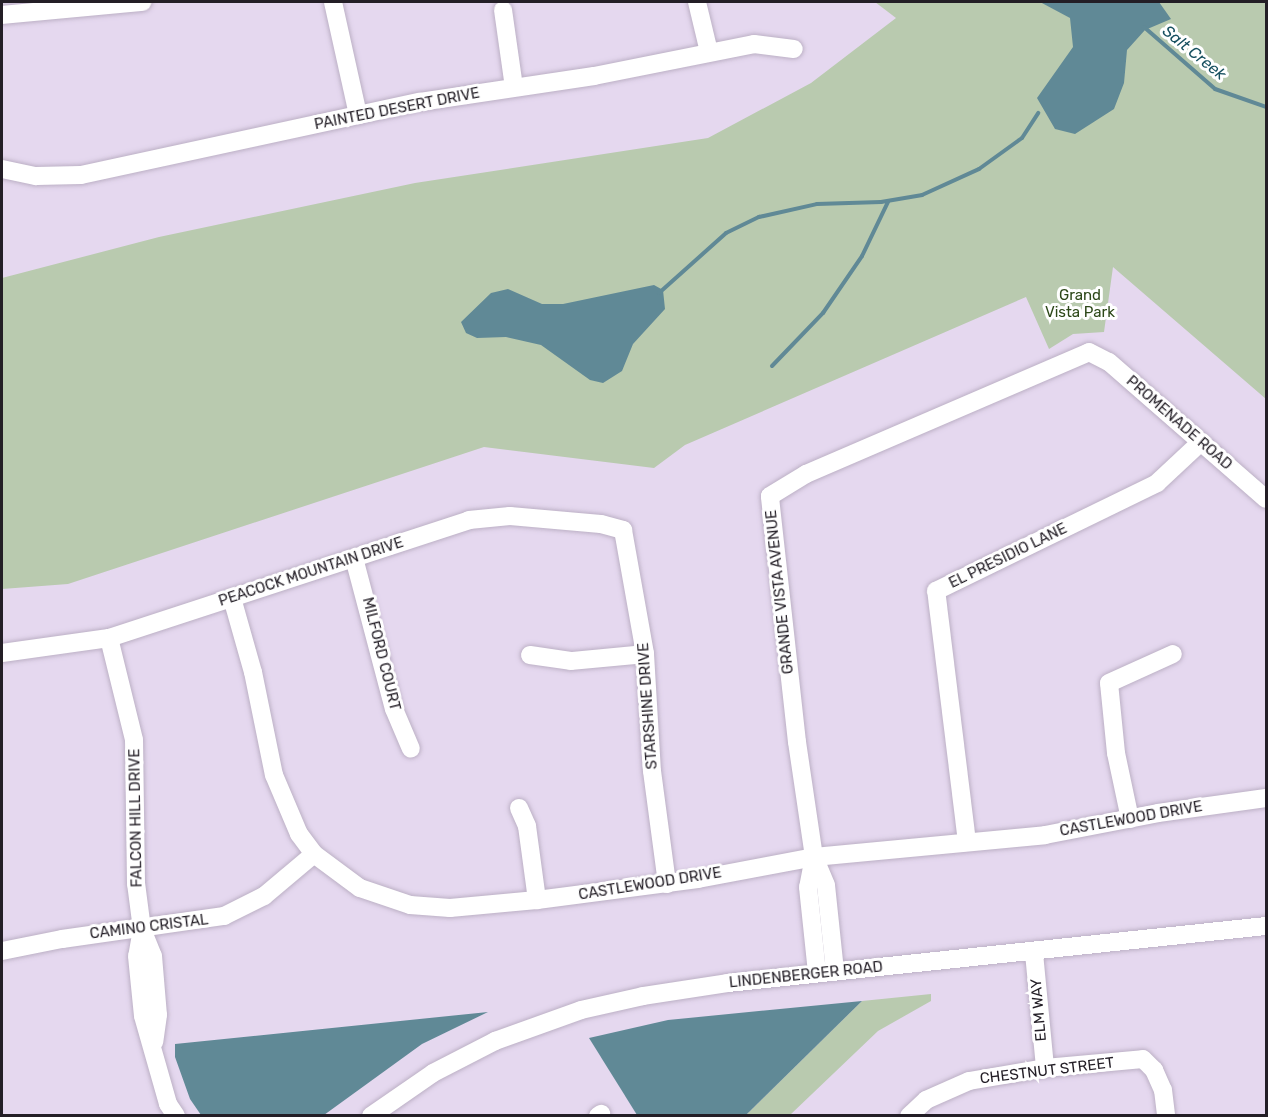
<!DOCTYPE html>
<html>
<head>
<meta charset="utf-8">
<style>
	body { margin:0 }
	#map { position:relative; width:1268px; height:1117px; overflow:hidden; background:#e5d8ef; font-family:Rubik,sans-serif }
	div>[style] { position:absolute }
	.green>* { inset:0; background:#b9caaf }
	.water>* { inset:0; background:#608996 }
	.stream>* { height:4px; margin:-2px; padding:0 2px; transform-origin:2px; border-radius:2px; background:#608996 }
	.roads { filter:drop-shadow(0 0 2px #bcb0c5) drop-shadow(0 0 2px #bcb0c5) }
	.minor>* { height:18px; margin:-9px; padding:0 9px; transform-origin:9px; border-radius:9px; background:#fff }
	span { translate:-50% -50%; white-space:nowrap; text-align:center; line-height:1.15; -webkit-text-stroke:6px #fff; paint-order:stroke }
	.street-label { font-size:15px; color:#231e26 }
	.park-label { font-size:15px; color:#2d4819 }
	.water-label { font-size:16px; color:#175060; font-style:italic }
	.frame { position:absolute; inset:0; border:3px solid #231e26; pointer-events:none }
</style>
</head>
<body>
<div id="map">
	<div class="green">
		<i style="clip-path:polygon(875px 2px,1266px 2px,1266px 399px,1113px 267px,1104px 332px,1073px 334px,1049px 349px,1026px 297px,685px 445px,654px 468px,484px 447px,68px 584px,2px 589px,2px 278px,159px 237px,415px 183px,708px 138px,811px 83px,896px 18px)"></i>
		<i style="clip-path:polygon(931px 994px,931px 1001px,878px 1031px,790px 1115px,746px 1115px,862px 1001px)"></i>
	</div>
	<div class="water">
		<i style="clip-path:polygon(1040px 2px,1159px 2px,1171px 19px,1145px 30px,1127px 50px,1124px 83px,1114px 109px,1075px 134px,1055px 129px,1037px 98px,1073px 47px,1070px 18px)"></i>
		<i style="clip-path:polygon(654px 285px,663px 290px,665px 309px,633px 344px,622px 371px,603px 383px,590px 380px,541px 345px,506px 337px,477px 338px,466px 333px,461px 322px,491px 293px,508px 289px,542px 304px,563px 304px)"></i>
		<i style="clip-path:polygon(862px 1001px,746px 1115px,637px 1115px,589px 1038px,668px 1020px)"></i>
		<i style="clip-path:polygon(488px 1012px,422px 1044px,324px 1115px,201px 1115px,190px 1099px,175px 1057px,175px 1044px)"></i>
	</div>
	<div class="stream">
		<i style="left:1144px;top:27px;width:94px;rotate:41.1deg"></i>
		<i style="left:1215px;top:89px;width:54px;rotate:19.4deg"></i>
		<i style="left:659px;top:293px;width:90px;rotate:-41.8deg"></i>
		<i style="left:726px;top:233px;width:37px;rotate:-26deg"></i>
		<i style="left:759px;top:217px;width:59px;rotate:-12.6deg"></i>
		<i style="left:817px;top:204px;width:64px;rotate:-1.8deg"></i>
		<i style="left:881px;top:202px;width:42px;rotate:-9.7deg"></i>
		<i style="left:922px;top:195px;width:63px;rotate:-24.5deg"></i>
		<i style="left:979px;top:169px;width:53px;rotate:-35.8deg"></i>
		<i style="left:1022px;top:138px;width:30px;rotate:-57deg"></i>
		<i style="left:772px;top:366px;width:74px;rotate:-46.1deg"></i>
		<i style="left:823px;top:313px;width:69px;rotate:-55.6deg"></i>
		<i style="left:862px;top:256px;width:60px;rotate:-64.3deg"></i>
	</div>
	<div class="roads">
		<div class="minor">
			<i style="left:333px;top:2px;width:116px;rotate:77.5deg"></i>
			<i style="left:697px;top:2px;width:51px;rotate:76.5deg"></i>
			<i style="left:503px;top:10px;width:78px;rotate:81.9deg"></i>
			<i style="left:2px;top:15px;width:141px;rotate:-5.3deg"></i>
			<i style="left:2px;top:169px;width:35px;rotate:12deg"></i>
			<i style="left:36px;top:176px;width:45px;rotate:-1.3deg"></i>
			<i style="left:81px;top:175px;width:347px;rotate:-12.2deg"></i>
			<i style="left:420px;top:102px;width:176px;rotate:-8.5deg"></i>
			<i style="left:594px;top:76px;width:163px;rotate:-11.3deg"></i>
			<i style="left:754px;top:44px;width:40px;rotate:7.1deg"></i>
			<i style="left:354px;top:558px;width:156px;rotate:75.2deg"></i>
			<i style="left:394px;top:709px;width:43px;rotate:67deg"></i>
			<i style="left:232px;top:598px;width:77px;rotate:74.2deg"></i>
			<i style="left:253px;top:672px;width:105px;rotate:78.5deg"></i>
			<i style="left:274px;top:775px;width:64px;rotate:67deg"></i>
			<i style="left:299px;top:834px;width:25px;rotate:53deg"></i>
			<i style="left:314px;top:854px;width:57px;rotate:36.5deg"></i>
			<i style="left:360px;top:888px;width:53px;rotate:18.8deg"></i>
			<i style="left:410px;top:905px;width:40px;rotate:4.3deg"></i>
			<i style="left:450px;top:908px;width:87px;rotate:-5.3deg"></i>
			<i style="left:537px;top:900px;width:162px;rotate:-7.4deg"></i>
			<i style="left:698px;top:879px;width:118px;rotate:-10.7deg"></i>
			<i style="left:814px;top:857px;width:232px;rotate:-5.4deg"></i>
			<i style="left:1045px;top:835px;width:115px;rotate:-11deg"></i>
			<i style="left:1158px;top:813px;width:109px;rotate:-7.9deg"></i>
			<i style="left:109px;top:638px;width:105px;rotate:76.2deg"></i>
			<i style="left:134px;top:740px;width:143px;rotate:89.2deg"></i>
			<i style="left:136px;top:883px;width:46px;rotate:82.6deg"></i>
			<i style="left:142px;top:929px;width:29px;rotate:68deg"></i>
			<i style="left:153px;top:956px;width:59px;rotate:85.2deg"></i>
			<i style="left:158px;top:1015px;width:27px;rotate:98deg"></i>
			<i style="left:2px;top:653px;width:108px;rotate:-8deg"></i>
			<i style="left:109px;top:638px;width:379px;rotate:-18.1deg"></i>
			<i style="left:469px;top:520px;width:41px;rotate:-5.6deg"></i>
			<i style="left:510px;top:516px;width:91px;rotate:5deg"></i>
			<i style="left:601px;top:524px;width:23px;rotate:15deg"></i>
			<i style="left:623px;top:530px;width:126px;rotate:79.9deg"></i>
			<i style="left:645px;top:654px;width:117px;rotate:86.6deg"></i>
			<i style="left:652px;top:771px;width:114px;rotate:82.4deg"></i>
			<i style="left:530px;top:655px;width:41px;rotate:8.3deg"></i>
			<i style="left:571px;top:661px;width:74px;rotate:-5.4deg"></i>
			<i style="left:519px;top:808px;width:20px;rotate:66deg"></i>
			<i style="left:527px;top:826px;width:75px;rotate:82.3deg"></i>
			<i style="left:1130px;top:819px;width:67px;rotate:-102deg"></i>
			<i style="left:1116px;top:753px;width:70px;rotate:-95.7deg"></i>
			<i style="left:1109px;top:683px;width:70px;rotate:-24.4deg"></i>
			<i style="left:967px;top:842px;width:253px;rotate:-97deg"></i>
			<i style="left:936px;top:591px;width:246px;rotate:-26deg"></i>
			<i style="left:1157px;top:483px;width:60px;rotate:-43deg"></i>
			<i style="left:814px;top:857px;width:31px;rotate:101deg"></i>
			<i style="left:808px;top:887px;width:86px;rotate:84deg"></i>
			<i style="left:142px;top:929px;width:27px;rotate:100deg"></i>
			<i style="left:137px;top:956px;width:60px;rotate:84.3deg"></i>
			<i style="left:143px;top:1016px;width:91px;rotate:74.1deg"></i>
			<i style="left:168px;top:1104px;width:14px;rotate:56deg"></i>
			<i style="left:2px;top:951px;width:61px;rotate:-11.3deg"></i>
			<i style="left:62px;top:939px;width:164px;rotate:-8.1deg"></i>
			<i style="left:224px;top:916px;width:45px;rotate:-26.6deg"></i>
			<i style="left:264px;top:896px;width:65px;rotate:-40deg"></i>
			<i style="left:1034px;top:953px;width:116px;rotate:84.5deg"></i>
			<i style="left:835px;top:971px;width:86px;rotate:-96deg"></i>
			<i style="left:826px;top:885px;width:30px;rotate:-113deg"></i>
			<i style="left:814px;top:857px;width:116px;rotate:-98.4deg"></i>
			<i style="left:797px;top:742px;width:247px;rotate:-96.3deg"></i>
			<i style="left:770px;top:496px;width:42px;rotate:-31.4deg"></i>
			<i style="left:806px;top:474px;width:308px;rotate:-23.3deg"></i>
			<i style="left:1089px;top:352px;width:22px;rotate:27deg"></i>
			<i style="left:1109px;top:362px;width:208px;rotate:41.1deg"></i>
			<i style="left:371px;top:1116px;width:75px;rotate:-34.7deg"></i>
			<i style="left:433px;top:1073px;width:70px;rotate:-27.3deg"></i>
			<i style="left:495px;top:1041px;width:91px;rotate:-19.8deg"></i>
			<i style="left:581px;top:1010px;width:64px;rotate:-12.7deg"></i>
			<i style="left:643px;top:996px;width:86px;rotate:-8.7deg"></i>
			<i style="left:728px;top:983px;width:541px;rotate:-6.05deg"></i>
			<i style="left:598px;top:1116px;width:4px;rotate:-34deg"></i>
			<i style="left:909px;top:1116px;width:23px;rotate:-43deg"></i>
			<i style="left:926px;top:1100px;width:47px;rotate:-23.8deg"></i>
			<i style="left:969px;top:1081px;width:77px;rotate:-9.7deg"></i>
			<i style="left:1045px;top:1068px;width:98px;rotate:-5.2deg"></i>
			<i style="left:1143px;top:1059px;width:16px;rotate:45deg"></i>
			<i style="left:1154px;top:1070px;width:22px;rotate:66deg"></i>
			<i style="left:1163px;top:1090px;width:26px;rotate:83deg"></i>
		</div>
	</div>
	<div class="street-label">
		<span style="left:397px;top:109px;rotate:-11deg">PAINTED DESERT DRIVE</span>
		<span style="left:1179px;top:423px;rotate:41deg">PROMENADE ROAD</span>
		<span style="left:1008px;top:556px;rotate:-26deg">EL PRESIDIO LANE</span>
		<span style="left:311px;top:572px;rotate:-18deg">PEACOCK MOUNTAIN DRIVE</span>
		<span style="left:780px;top:592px;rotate:-96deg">GRANDE VISTA AVENUE</span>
		<span style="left:381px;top:654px;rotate:76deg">MILFORD COURT</span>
		<span style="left:648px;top:706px;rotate:-94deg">STARSHINE DRIVE</span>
		<span style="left:136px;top:818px;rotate:-91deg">FALCON HILL DRIVE</span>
		<span style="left:1131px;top:819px;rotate:-10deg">CASTLEWOOD DRIVE</span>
		<span style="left:650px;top:884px;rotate:-9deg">CASTLEWOOD DRIVE</span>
		<span style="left:149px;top:927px;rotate:-7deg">CAMINO CRISTAL</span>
		<span style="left:806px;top:975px;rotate:-6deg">LINDENBERGER ROAD</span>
		<span style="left:1039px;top:1010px;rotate:-95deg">ELM WAY</span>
		<span style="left:1047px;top:1071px;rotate:-7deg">CHESTNUT STREET</span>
	</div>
	<div class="park-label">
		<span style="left:1080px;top:304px">Grand<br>Vista Park</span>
	</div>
	<div class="water-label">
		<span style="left:1194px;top:53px;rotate:39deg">Salt Creek</span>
	</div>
	<div class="frame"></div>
</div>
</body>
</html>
